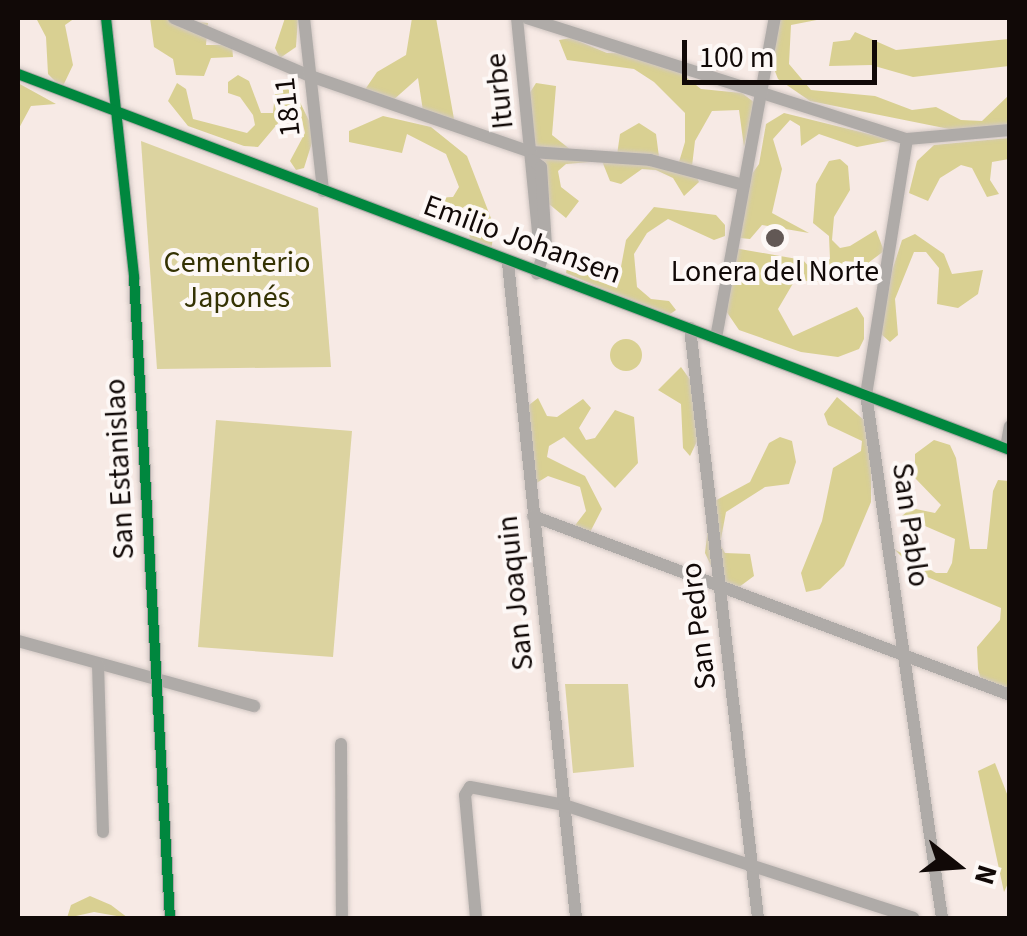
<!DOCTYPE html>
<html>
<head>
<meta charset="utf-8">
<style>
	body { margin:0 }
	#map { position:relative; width:1027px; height:936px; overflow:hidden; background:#f7eae5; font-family:"Source Sans 3",sans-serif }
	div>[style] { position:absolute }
	.green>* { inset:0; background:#dcd3a0 }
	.forest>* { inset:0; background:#d9d092 }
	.round { border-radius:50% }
	.roads { filter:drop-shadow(0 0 2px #d1c7c3) drop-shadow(0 0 2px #d1c7c3) }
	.street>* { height:12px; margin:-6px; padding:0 6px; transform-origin:6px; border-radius:6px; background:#afaba8 }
	.cycleway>* { height:10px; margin:-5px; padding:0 5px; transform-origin:5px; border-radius:5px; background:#00873e }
	.dots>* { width:28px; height:28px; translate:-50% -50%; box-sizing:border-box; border:5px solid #fdf8f6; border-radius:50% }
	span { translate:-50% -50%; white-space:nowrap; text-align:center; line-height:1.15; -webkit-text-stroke:8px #fdf8f6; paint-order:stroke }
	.street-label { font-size:30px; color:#110907 }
	.park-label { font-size:30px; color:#343203 }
	.poi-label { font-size:30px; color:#110907 }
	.frame { position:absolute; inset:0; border:20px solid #110907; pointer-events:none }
	.north { position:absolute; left:907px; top:816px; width:100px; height:100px; -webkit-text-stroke:8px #fdf8f6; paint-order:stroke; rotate:107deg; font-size:28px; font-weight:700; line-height:40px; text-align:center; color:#110907 }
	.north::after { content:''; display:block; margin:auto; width:35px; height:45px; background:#110907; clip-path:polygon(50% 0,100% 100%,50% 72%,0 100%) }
	.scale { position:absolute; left:682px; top:40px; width:195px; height:45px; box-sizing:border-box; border:5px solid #110907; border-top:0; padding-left:12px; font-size:30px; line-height:35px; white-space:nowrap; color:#110907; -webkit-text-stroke:8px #fdf8f6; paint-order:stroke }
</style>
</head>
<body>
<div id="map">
	<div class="green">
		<i style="clip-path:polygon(141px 141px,318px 208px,331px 367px,157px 369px)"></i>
		<i style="clip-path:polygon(216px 420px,352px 431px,333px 657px,198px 647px)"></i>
		<i style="clip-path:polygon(565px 684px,628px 684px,634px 767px,573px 773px)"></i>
	</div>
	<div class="forest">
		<i style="clip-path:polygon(36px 18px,75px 18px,65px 25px,73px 65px,62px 88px,48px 74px,46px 37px)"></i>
		<i style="clip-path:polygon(150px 18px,208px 23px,206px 45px,232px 45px,233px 57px,211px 58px,204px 76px,176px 75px,173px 59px,154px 47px)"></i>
		<i style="clip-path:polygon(285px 18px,298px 18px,296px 47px,280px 58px,275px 48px)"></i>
		<i style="clip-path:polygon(412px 18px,436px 18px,454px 119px,443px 122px,423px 111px,418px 78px,391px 102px,364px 91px,377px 72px,406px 55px)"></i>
		<i style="clip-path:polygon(780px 18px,827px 18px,791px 25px,789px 64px,811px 90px,875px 96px,912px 110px,936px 107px,961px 120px,982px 121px,1009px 95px,1009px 127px,974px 134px,810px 101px,778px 79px,769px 56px)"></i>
		<i style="clip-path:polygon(855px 32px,896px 50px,1009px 39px,1009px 66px,913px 77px,871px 65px,829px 66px,833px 42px,850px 40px)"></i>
		<i style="clip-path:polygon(571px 38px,607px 53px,657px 54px,701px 89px,742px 93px,755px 103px,744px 147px,739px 110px,712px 111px,695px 141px,692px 166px,699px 182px,684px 196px,673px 178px,656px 170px,642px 169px,621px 184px,610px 181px,602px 161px,566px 164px,558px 171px,561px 187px,579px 201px,566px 218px,549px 204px,524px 102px,536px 83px,556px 86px,552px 135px,571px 150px,617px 155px,620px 134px,639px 123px,656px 134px,659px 157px,679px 162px,685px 142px,685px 113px,654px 82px,634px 69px,567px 60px,559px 40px)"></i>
		<i style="clip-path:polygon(238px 75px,249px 81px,261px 113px,273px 113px,275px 93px,286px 88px,296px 94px,315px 133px,304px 168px,296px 170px,290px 161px,305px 133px,302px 120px,279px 122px,258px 147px,244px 146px,188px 126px,168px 101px,177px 83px,186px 89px,193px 119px,247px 133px,255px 125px,253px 115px,240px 97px,228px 93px,228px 82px)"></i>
		<i style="clip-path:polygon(18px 83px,56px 104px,31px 106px,18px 130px)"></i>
		<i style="clip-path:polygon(784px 113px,893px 140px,857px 147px,819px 134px,801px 146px,800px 126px,790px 120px,773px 139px,782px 169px,772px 213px,809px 233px,762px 225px,750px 239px,740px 238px,737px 195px,759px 164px,766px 124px)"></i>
		<i style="clip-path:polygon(383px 116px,431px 127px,467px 156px,494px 226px,491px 254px,470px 239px,465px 206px,446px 221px,428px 206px,432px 198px,453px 197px,459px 187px,446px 154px,407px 134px,402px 153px,349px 142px,349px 131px)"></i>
		<i style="clip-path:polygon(1009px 138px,1009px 159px,992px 162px,990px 180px,999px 194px,987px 197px,972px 168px,961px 165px,940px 178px,928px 201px,909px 193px,917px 161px,934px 145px)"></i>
		<i style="clip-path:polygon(840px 159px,848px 166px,850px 190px,834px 217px,832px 240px,840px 248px,850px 246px,876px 230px,884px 251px,868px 263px,845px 261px,822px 282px,795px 280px,778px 309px,793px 336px,857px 307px,864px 318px,864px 339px,859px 349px,838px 357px,801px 352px,739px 330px,726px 311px,734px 248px,803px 260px,810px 268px,830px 259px,829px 236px,813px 223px,816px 184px,829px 161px)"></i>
		<i style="clip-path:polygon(654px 207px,716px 215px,725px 225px,725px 236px,714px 240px,668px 219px,647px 233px,634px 254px,637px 287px,651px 299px,669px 301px,676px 310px,666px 317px,566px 273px,568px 262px,620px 272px,626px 240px)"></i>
		<i style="clip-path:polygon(915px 234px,944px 254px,952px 274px,983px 270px,978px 294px,958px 308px,937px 304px,939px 268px,926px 252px,914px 252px,895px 299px,898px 335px,890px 342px,881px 334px,892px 271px,902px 240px)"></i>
		<i class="round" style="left:610px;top:339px;width:32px;height:32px"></i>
		<i style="clip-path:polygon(681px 367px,691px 381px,699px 437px,690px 456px,683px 448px,681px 404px,658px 390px)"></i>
		<i style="clip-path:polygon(837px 397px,871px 426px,871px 502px,844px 566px,820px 589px,806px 592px,801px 573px,822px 521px,833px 468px,861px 451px,862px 441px,828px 425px,824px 414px)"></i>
		<i style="clip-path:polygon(538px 398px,547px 416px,557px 417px,583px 399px,591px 408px,579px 428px,586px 440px,595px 438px,615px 410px,634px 417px,638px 463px,615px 488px,564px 437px,549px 446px,547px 457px,585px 476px,602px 509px,586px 540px,575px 539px,573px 528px,586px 511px,580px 487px,548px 476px,530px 487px,529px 405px)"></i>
		<i style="clip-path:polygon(780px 437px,792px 441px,796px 462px,789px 484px,765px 487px,726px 512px,720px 544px,725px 553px,750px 554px,754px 576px,735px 590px,722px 589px,705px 553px,711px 503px,750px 482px,769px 443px)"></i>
		<i style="clip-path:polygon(934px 440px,950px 445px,956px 458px,970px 549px,987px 549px,993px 491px,998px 480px,1009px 481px,1009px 699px,984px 691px,978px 669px,977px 647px,1000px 620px,1001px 608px,918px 573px,894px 549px,936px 573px,947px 573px,952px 563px,955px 539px,902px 516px,911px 508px,935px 513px,941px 505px,915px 478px,915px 454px)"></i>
		<i style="clip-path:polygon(995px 763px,1009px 799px,1009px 881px,1004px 892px,978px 771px)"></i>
		<i style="clip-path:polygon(90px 896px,111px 905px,128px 918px,94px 912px,67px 918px,71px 905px)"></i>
	</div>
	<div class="roads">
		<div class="street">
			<i style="left:106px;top:18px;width:261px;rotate:83.8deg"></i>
			<i style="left:134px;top:277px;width:642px;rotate:86.79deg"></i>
			<i style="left:174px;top:18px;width:148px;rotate:23.1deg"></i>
			<i style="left:310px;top:76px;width:234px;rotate:19deg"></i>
			<i style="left:531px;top:152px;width:119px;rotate:3.8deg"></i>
			<i style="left:650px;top:160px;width:97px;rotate:14.9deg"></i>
			<i style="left:304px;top:18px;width:174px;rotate:83.7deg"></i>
			<i style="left:517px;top:18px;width:237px;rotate:84.4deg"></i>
			<i style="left:527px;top:18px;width:399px;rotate:17.7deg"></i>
			<i style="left:907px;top:139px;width:103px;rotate:-5deg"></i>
			<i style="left:18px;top:74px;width:1061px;rotate:20.76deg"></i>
			<i style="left:907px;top:139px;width:258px;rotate:99.1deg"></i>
			<i style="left:866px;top:394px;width:529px;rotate:81.75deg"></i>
			<i style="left:532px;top:160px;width:11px;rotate:38deg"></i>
			<i style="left:541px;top:167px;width:80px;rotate:86.4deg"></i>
			<i style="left:546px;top:247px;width:28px;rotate:109deg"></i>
			<i style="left:508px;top:263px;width:659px;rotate:84.07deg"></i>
			<i style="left:690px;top:328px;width:594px;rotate:83.43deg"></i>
			<i style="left:716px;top:338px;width:325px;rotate:-79.6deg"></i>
			<i style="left:1006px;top:448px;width:22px;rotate:-80deg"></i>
			<i style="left:533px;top:516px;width:509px;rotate:20.57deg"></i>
			<i style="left:18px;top:641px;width:245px;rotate:15.4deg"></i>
			<i style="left:98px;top:664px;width:168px;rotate:88.3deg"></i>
			<i style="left:341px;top:744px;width:174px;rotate:89.7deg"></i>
			<i style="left:476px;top:918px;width:123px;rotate:-95.1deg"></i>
			<i style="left:465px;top:795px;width:9px;rotate:-58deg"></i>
			<i style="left:470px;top:787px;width:96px;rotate:10.8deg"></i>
			<i style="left:564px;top:805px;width:367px;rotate:17.9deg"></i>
		</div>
	</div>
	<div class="cycleway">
		<i style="left:106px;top:18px;width:261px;rotate:83.8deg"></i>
		<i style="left:134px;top:277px;width:642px;rotate:86.79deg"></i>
		<i style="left:18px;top:74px;width:1061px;rotate:20.76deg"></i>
	</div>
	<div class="dots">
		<i style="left:775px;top:238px;background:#625855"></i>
	</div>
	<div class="street-label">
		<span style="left:500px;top:91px;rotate:-96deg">Iturbe</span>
		<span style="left:288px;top:107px;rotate:-96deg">1811</span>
		<span style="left:522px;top:240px;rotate:20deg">Emilio Johansen</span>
		<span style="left:120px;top:469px;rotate:-93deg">San Estanislao</span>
		<span style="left:910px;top:525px;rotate:82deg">San Pablo</span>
		<span style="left:516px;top:593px;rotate:-96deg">San Joaquin</span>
		<span style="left:699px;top:626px;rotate:-97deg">San Pedro</span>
	</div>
	<div class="park-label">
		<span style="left:237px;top:280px">Cementerio<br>Japonés</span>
	</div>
	<div class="poi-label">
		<span style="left:775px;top:272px">Lonera del Norte</span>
	</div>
	<div class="frame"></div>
	<div class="north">N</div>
	<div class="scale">100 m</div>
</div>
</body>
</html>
